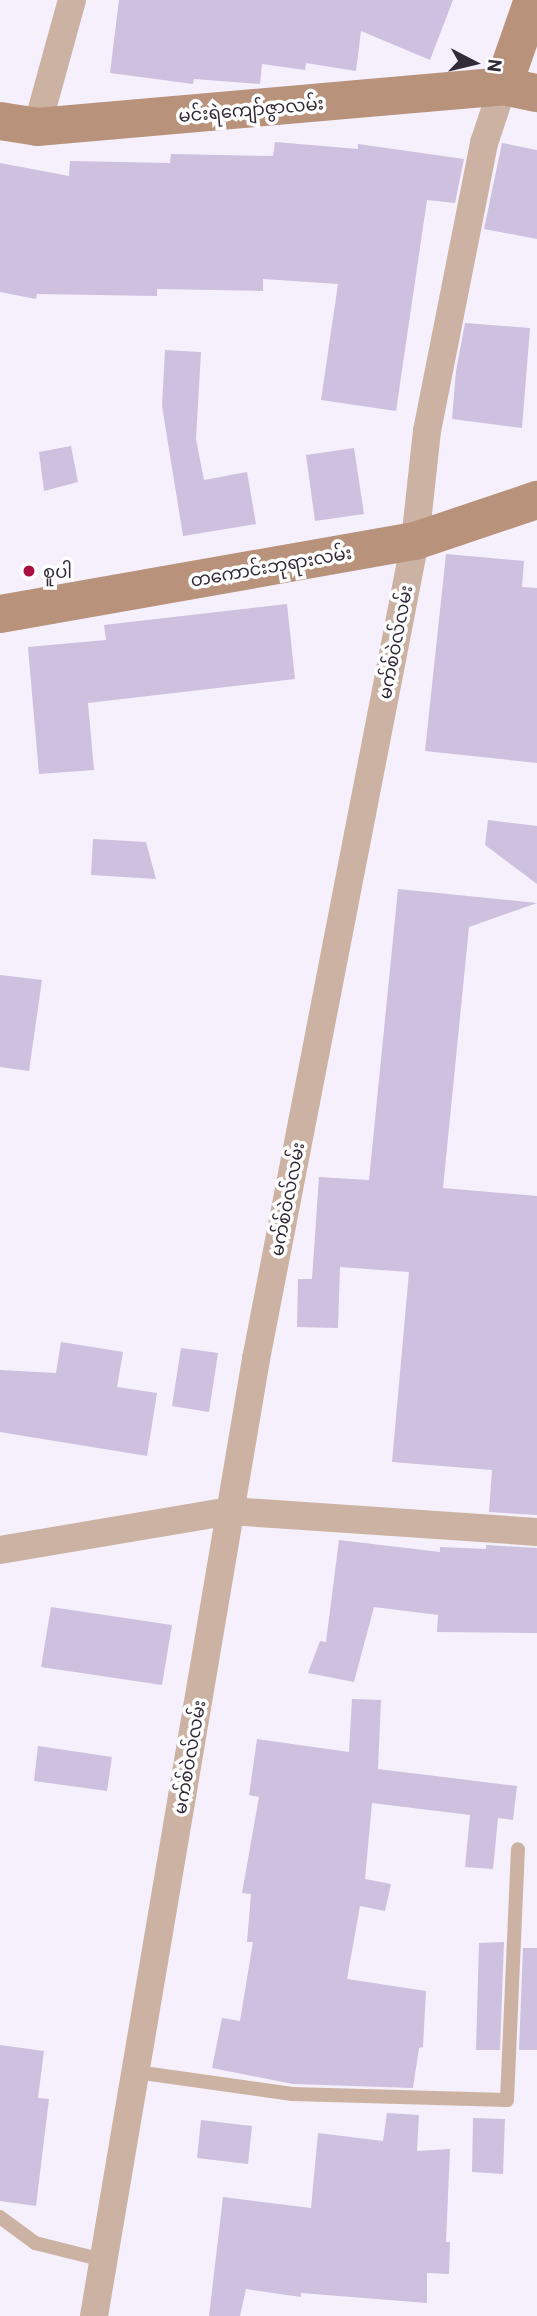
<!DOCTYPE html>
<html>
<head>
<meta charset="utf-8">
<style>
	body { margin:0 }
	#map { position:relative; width:537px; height:2316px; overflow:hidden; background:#f5f0fc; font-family:Barlow,"Noto Sans Myanmar",sans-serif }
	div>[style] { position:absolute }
	.building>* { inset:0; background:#cdc1df }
	.lane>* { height:14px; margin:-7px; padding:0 7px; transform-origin:7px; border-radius:7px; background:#ccb2a2 }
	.street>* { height:28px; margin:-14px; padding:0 14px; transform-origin:14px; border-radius:14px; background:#ccb2a2 }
	.secondary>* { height:38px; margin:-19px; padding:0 19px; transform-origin:19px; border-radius:19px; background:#b8927b }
	.dots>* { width:19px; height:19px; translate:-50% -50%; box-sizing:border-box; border:4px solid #fff; border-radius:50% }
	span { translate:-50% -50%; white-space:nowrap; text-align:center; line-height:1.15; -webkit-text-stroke:7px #fff; paint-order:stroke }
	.street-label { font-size:18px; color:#312c38 }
	.poi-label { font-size:18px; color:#312c38 }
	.left { translate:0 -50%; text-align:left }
	.north { position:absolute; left:439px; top:28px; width:70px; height:70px; -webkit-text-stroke:5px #fff; paint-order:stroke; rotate:97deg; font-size:19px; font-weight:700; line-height:28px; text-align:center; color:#312c38 }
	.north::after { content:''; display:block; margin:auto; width:24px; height:32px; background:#312c38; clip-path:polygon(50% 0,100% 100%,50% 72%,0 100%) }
</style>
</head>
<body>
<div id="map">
	<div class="building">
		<i style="clip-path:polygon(119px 0,453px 0,430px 60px,361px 31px,356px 71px,306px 63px,305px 70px,262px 64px,260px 84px,194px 79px,193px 84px,110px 73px)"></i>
		<i style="clip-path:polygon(275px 142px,358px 149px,358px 144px,464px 159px,455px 203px,427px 200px,396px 411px,321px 400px,338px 284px,263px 279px,263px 291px,157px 289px,157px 296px,37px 294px,36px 299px,0 292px,0 163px,69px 176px,70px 161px,170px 163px,171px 154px,273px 156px)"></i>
		<i style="clip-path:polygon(502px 143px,537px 150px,537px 239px,484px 229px)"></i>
		<i style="clip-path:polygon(465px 323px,530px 328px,522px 428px,452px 419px,456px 371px)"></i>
		<i style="clip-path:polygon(165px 350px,201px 352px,196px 439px,204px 480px,247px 472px,256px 524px,183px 536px,162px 406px)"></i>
		<i style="clip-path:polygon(71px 446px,78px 482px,44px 491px,39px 452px)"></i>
		<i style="clip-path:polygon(354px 448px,364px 514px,315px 521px,306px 455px)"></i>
		<i style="clip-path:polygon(446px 554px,524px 561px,522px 587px,537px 588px,537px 763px,425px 751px)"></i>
		<i style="clip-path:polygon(287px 604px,295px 679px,88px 703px,94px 770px,39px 774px,28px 647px,106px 640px,104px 625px)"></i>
		<i style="clip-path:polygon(488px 820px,537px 826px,537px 884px,485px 845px)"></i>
		<i style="clip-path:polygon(93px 839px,146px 842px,156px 879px,91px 875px)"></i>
		<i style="clip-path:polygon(398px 889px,537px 903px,469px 927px,443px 1188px,537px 1196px,537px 1515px,489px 1512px,492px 1470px,392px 1462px,409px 1272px,340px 1267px,338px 1328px,297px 1327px,298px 1279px,312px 1279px,319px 1177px,369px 1180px)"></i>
		<i style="clip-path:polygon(0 975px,42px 980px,29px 1071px,0 1067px)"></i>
		<i style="clip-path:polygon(61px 1342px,123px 1352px,117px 1387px,157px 1393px,147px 1456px,0 1432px,0 1370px,56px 1373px)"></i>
		<i style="clip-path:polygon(181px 1348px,218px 1353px,209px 1412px,172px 1406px)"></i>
		<i style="clip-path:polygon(339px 1540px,440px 1552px,440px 1547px,486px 1549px,486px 1545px,537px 1548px,537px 1633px,437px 1632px,438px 1615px,374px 1607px,354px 1682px,308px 1673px,320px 1641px,326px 1642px)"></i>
		<i style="clip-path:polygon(51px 1607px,172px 1625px,162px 1685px,41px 1667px)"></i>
		<i style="clip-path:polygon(352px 1699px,381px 1700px,378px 1769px,517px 1786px,513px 1820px,498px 1818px,493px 1869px,465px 1867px,470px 1815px,372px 1803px,365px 1879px,391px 1884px,385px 1911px,360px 1906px,347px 1979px,426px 1991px,423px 2047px,419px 2048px,413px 2088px,293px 2084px,212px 2068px,222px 2018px,240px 2021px,253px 1942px,247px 1942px,251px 1894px,242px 1893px,259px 1797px,249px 1795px,257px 1739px,349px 1752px)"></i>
		<i style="clip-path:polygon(38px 1746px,112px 1757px,107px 1791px,34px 1781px)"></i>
		<i style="clip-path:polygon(504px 1942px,500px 2050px,476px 2050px,479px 1943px)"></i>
		<i style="clip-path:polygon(523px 1948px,537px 1948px,537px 2050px,519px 2050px)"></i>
		<i style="clip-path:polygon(0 2045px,44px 2051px,38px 2098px,49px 2099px,36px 2206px,0 2201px)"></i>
		<i style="clip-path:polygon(387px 2113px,419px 2115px,417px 2151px,450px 2149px,446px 2242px,450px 2242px,449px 2274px,427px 2273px,427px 2303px,301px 2293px,301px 2297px,246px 2289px,240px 2316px,209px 2316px,223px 2197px,311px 2208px,318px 2133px,383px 2141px)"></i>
		<i style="clip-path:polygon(473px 2118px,505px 2119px,503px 2174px,472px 2172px)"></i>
		<i style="clip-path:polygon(201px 2120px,252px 2126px,248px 2164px,197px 2158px)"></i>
	</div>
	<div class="lane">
		<i style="left:136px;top:2072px;width:158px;rotate:8deg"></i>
		<i style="left:292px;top:2094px;width:215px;rotate:1.6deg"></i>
		<i style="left:507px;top:2100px;width:251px;rotate:-87.5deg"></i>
		<i style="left:0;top:2217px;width:44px;rotate:36.6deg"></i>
		<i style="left:35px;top:2243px;width:70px;rotate:14deg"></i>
	</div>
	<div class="street">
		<i style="left:37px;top:127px;width:132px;rotate:-74.6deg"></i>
		<i style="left:0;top:1550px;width:233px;rotate:-9.6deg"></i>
		<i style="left:230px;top:1511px;width:308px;rotate:3.9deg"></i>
		<i style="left:94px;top:2316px;width:971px;rotate:-80.39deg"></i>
		<i style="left:256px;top:1359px;width:833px;rotate:-79deg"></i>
		<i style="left:415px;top:541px;width:111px;rotate:-83.8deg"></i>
		<i style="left:427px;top:431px;width:294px;rotate:-78.8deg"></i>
		<i style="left:484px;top:143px;width:60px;rotate:-71.6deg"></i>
	</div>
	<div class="secondary">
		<i style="left:503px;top:86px;width:91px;rotate:-70.8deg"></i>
		<i style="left:0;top:121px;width:37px;rotate:9deg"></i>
		<i style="left:37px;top:127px;width:468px;rotate:-5deg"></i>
		<i style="left:503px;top:86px;width:35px;rotate:12deg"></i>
		<i style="left:0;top:614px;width:421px;rotate:-10deg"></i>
		<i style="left:415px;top:541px;width:129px;rotate:-18.6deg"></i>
	</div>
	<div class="dots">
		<i style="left:29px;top:571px;background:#a8113f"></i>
	</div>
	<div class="street-label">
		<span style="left:251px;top:109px;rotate:-5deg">မင်းရဲကျော်ဇွာလမ်း</span>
		<span style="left:271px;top:566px;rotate:-10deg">တကောင်းဘုရားလမ်း</span>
		<span style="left:395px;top:642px;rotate:-79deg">မက်စ်ဝဲလ်လမ်း</span>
		<span style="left:287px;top:1199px;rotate:-79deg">မက်စ်ဝဲလ်လမ်း</span>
		<span style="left:189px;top:1757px;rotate:-80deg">မက်စ်ဝဲလ်လမ်း</span>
	</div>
	<div class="poi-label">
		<span class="left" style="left:43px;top:571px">စူပါ</span>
	</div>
	<div class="north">N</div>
</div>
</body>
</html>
